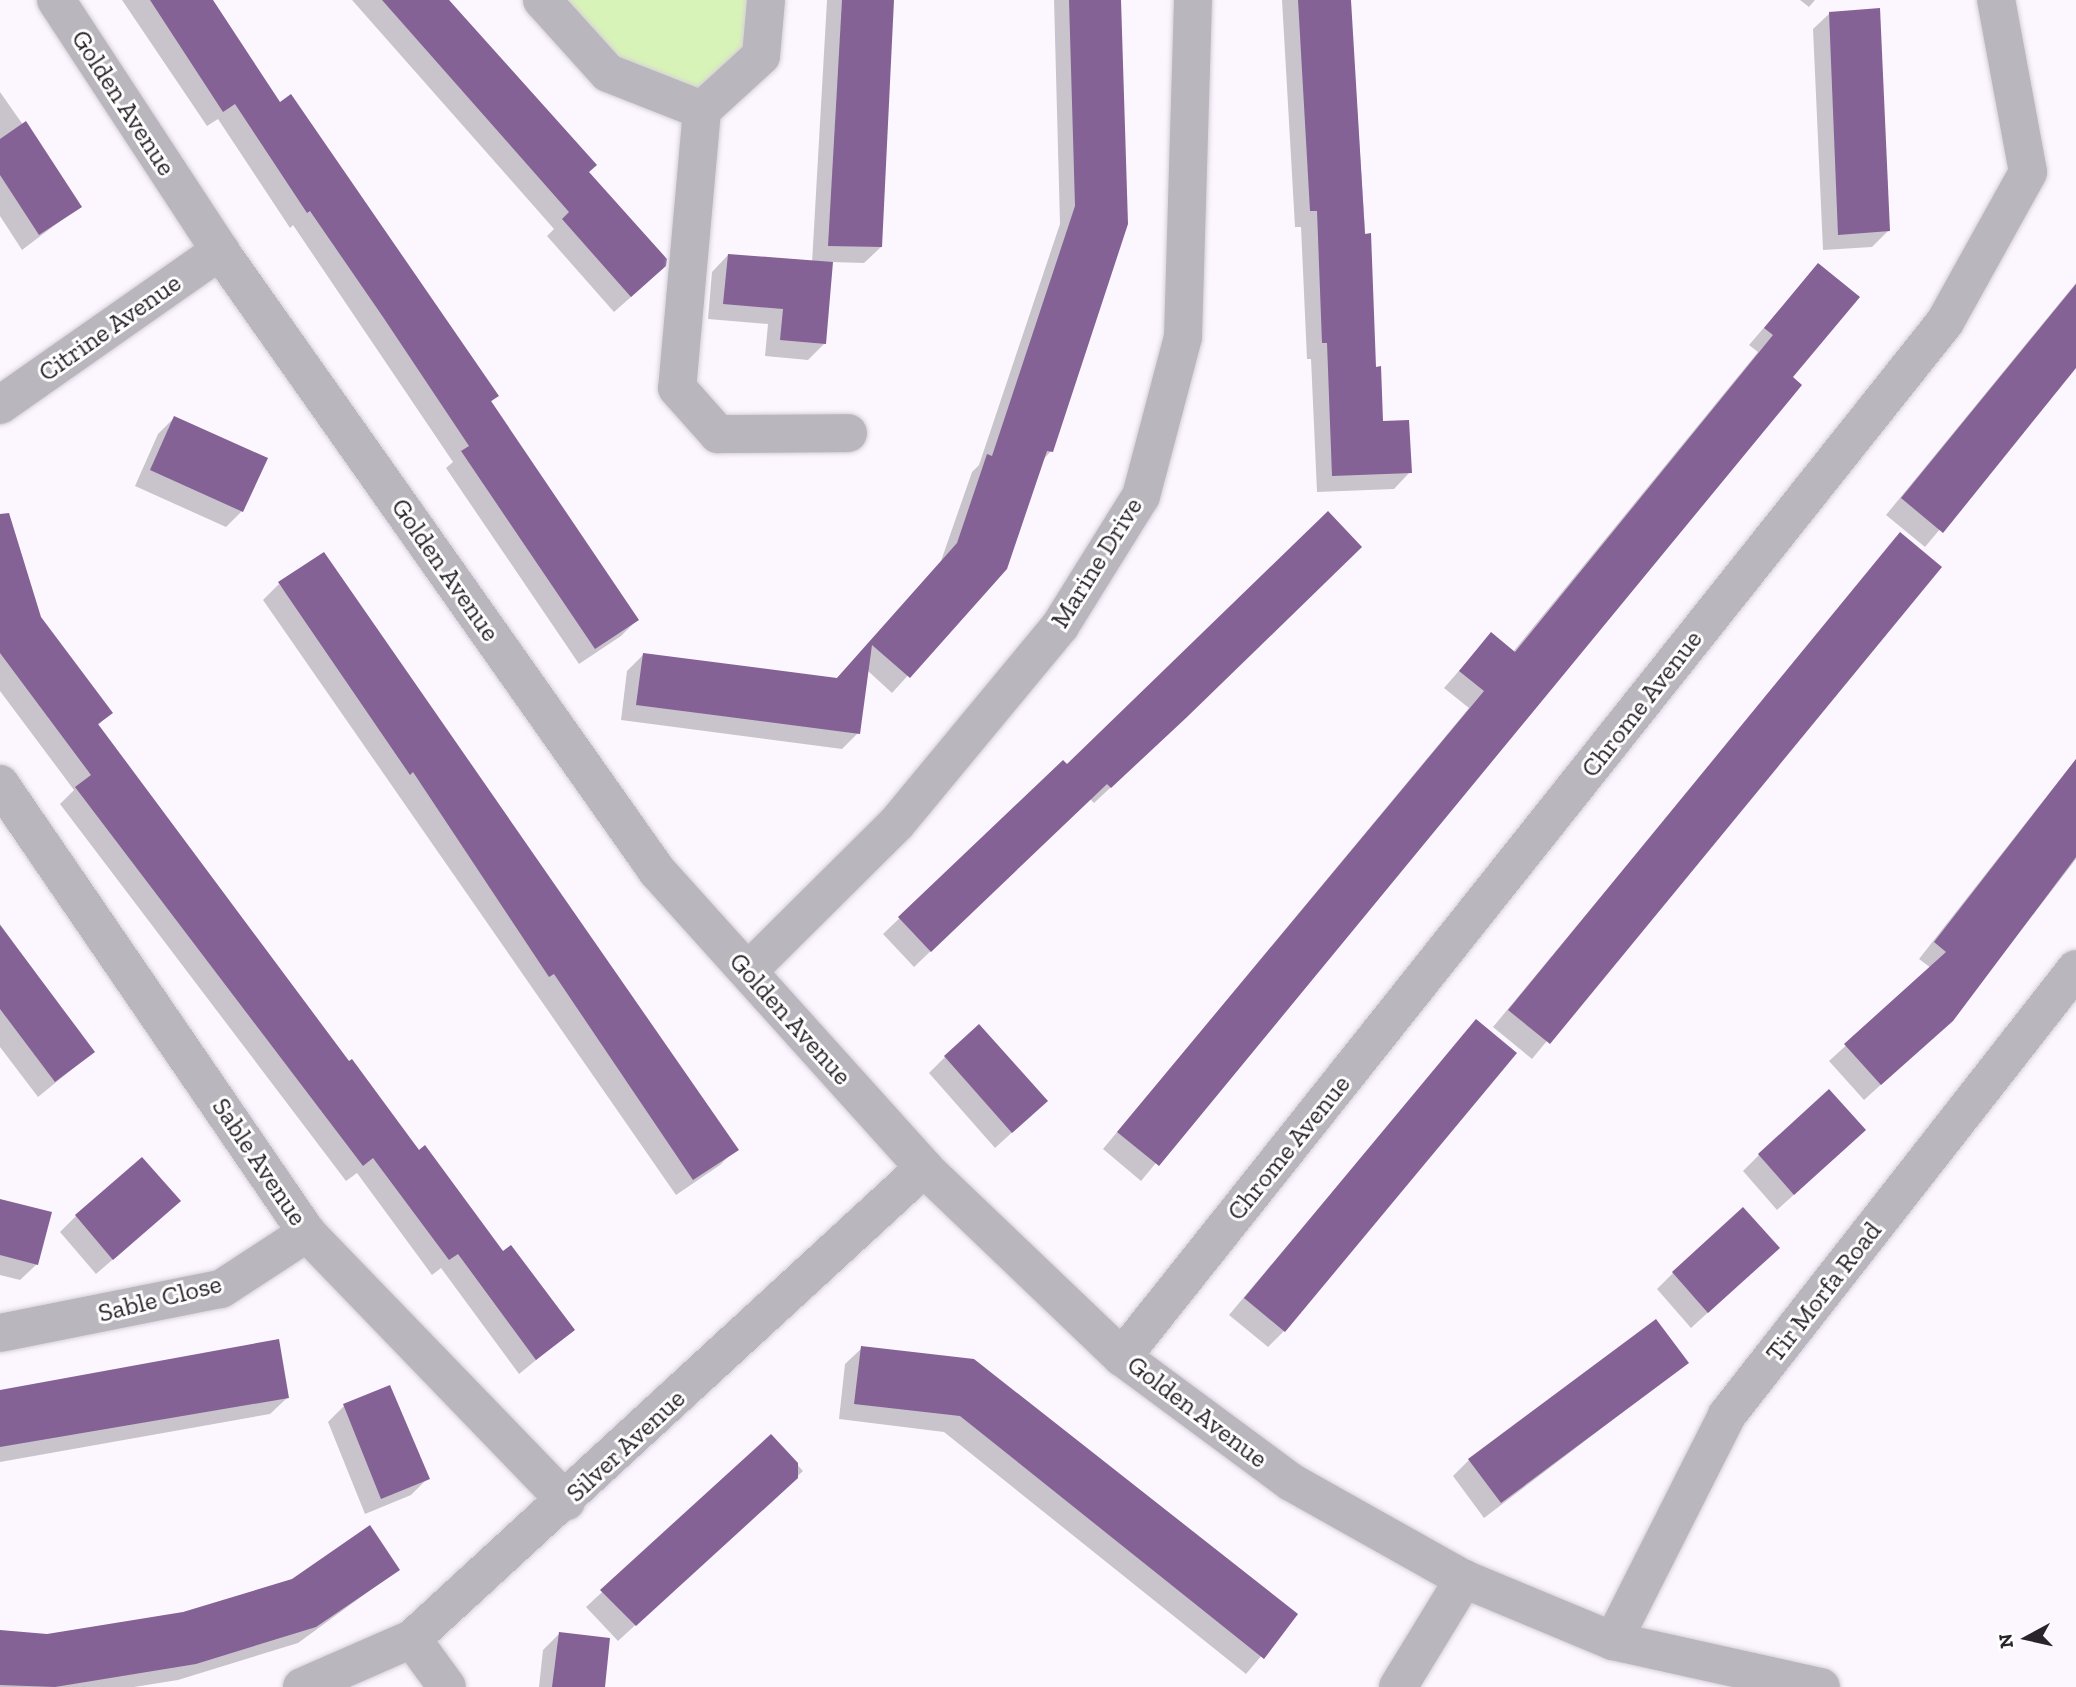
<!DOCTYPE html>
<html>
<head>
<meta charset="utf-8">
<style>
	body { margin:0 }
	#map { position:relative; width:2076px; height:1687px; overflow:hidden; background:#fcf6ff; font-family:"Zilla Slab",serif }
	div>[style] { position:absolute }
	.green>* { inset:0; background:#d8f3b8 }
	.shadow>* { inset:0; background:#0003 }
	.building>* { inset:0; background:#846295 }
	.roads { filter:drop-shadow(0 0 2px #d6d0d9) drop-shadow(0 0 2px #d6d0d9) }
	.minor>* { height:38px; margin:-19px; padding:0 19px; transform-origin:19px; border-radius:19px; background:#bab6bd }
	span { translate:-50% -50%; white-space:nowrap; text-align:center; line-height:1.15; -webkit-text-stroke:6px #fff; paint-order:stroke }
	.street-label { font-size:26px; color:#28242a }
	.north { position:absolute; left:1992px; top:1603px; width:70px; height:70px; -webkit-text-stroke:5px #fff; paint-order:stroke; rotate:262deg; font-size:19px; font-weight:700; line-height:28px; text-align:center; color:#28242a }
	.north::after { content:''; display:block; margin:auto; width:24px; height:32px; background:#28242a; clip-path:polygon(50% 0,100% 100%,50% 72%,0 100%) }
</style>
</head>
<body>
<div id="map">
	<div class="green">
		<i style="clip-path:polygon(555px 0,751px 0,749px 54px,700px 100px,614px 67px)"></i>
	</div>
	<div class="shadow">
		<i style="clip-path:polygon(122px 0,210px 0,279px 104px,497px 396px,490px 403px,637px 620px,621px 636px,579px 664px,446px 468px,453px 462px,293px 225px,290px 228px,218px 119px,207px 126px)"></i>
		<i style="clip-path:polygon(352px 0,449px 0,587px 172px,648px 282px,614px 312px,547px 236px,554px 229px)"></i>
		<i style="clip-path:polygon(827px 0,893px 0,881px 247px,864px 263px,831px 262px,825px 343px,808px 360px,765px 356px,768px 324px,708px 319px,712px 272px,728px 255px,812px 263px)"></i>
		<i style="clip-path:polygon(1054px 0,1120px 0,1051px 451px,1042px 461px,1005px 568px,892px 693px,867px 670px,858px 733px,842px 749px,621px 720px,627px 671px,643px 655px,836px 679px,941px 561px,972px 472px,979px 465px,1060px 224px)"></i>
		<i style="clip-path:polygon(1282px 0,1350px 0,1374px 369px,1381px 423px,1410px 472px,1394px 489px,1317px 492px,1311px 359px,1307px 359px,1301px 227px,1295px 227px)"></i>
		<i style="clip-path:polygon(1800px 0,1815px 0,1809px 7px)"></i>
		<i style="clip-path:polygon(1830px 13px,1888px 231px,1872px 247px,1823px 250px,1813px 29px)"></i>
		<i style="clip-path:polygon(0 92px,80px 206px,22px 250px,0 216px)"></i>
		<i style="clip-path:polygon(1818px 265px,1790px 378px,1800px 385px,1141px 1181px,1103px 1149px,1469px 708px,1444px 688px,1491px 634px,1513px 652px,1758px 352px,1749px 345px)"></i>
		<i style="clip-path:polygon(2076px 283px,2076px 367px,1925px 547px,1886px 515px)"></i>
		<i style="clip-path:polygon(174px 418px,242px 511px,226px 527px,135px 486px,158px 434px)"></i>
		<i style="clip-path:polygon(1901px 535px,1939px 567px,1532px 1059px,1493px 1027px)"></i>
		<i style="clip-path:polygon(0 539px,40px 618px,111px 713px,97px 726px,348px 1063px,503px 1253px,573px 1330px,519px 1374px,441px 1268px,432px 1275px,357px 1173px,346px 1181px,60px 804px,74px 790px,0 691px)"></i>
		<i style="clip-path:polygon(279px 584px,736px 1149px,720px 1165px,676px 1195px,263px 600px)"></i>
		<i style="clip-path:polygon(1168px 734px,1094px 803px,1090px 799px,914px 967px,883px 934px,1063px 762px,1067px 766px)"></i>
		<i style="clip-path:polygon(2076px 759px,2076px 859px,1952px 1020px,1864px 1100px,1829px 1061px,1931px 968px,1919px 959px)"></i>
		<i style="clip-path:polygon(0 924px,93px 1052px,38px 1097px,0 1047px)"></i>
		<i style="clip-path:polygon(1476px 1021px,1284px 1331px,1268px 1347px,1229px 1315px)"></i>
		<i style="clip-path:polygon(945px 1057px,1029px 1117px,995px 1148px,929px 1073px)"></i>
		<i style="clip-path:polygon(1848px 1146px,1777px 1210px,1743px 1171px,1759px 1155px)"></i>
		<i style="clip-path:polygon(0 1201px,37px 1264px,20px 1280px,0 1275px)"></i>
		<i style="clip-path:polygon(76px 1216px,162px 1217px,96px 1274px,60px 1232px)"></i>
		<i style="clip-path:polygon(1761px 1264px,1691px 1328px,1657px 1289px,1673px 1273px)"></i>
		<i style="clip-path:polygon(862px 1348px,973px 1361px,1296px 1615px,1246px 1674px,944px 1432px,839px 1419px,845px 1364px)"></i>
		<i style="clip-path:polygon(1687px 1363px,1484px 1518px,1453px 1476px,1469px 1460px)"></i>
		<i style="clip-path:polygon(0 1390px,287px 1398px,270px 1414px,0 1462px)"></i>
		<i style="clip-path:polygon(344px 1406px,427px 1479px,411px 1495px,365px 1514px,328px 1422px)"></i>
		<i style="clip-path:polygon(771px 1436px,803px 1471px,618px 1641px,586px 1607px)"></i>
		<i style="clip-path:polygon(398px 1570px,298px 1643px,178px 1680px,134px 1687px,0 1687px,0 1632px,47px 1636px,184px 1614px)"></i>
		<i style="clip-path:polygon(559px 1634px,603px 1687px,539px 1687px,543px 1650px)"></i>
	</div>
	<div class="building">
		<i style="clip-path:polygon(150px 0,213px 0,280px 102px,291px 94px,499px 396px,491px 401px,639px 620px,595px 649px,461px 451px,469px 446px,383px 317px,310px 211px,307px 213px,235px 104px,223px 112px)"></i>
		<i style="clip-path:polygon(382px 0,449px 0,597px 165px,589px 172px,667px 259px,666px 266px,631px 297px,562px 219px,569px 212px)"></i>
		<i style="clip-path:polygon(842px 0,894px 0,882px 247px,828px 246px)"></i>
		<i style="clip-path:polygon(1069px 0,1121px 0,1128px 224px,1053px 452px,1047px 451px,1007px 569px,910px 678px,872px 645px,860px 734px,636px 705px,643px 653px,837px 678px,957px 543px,987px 454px,992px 456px,1075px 206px)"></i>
		<i style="clip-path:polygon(1298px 0,1351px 0,1365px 234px,1371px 233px,1376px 367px,1381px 366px,1383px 421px,1409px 420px,1412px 473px,1332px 476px,1327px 343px,1322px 343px,1317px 211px,1310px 211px)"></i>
		<i style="clip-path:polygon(1880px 8px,1890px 231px,1838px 235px,1829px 12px)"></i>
		<i style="clip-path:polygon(26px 121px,82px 207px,39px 235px,0 175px,0 139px)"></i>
		<i style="clip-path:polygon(728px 254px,833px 262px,826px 344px,780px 340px,783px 309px,723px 304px)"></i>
		<i style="clip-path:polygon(1818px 263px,1860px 297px,1793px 377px,1802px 385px,1159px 1166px,1117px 1132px,1484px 691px,1459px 671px,1491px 632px,1515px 652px,1773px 335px,1764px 328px)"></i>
		<i style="clip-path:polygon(2076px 284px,2076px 368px,1943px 533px,1901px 498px)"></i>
		<i style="clip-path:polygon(174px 416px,268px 458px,243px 512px,150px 470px)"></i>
		<i style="clip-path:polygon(1328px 511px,1362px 547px,1186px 718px,1111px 788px,1107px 784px,931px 952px,898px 917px,1063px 760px,1067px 764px)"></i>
		<i style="clip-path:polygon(9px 513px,41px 617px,113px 713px,98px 724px,349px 1061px,352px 1059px,419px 1150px,425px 1145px,503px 1251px,511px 1245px,575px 1330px,536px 1360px,458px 1254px,449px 1260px,373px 1158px,363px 1166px,75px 787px,91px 775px,0 653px,0 514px)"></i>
		<i style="clip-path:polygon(1900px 532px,1942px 567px,1550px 1044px,1508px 1010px)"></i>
		<i style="clip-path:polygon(324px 552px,739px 1150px,693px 1180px,554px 974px,549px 977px,413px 772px,410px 775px,278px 582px)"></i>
		<i style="clip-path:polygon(2076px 759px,2076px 857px,1953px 1021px,1881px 1085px,1844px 1044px,1946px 952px,1934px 942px)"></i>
		<i style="clip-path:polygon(0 925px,95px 1052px,55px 1082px,0 1009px)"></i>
		<i style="clip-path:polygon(1476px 1019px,1517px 1053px,1285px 1332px,1244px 1298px)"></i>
		<i style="clip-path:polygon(979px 1024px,1048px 1101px,1012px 1133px,944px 1056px)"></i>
		<i style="clip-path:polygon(1829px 1089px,1866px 1130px,1794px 1195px,1758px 1154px)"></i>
		<i style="clip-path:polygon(142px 1157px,181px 1201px,113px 1260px,75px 1215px)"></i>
		<i style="clip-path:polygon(0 1199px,52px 1212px,38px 1265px,0 1255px)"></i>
		<i style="clip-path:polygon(1743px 1207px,1780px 1248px,1708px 1313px,1672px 1272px)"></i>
		<i style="clip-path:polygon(1656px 1319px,1689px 1363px,1501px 1503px,1468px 1459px)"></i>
		<i style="clip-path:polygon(279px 1339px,289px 1398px,0 1447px,0 1390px)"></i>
		<i style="clip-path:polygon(861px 1346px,974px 1359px,1298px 1614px,1264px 1659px,960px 1416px,854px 1404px)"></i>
		<i style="clip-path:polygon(390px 1385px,430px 1479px,381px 1499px,343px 1404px)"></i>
		<i style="clip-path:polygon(771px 1434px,798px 1463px,798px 1478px,636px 1626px,600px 1590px)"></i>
		<i style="clip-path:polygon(370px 1525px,400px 1570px,316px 1627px,196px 1664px,55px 1687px,0 1685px,0 1630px,47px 1634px,183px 1612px,292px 1579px)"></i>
		<i style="clip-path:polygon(559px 1632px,610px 1638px,605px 1687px,552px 1687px)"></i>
	</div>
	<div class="roads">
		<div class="minor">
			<i style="left:56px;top:0;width:300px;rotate:56.8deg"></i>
			<i style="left:220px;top:251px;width:759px;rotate:54.82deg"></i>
			<i style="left:657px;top:871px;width:399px;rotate:48deg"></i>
			<i style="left:924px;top:1168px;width:274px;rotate:43.7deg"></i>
			<i style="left:1122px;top:1357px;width:210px;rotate:36.5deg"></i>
			<i style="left:1291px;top:1482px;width:198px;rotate:29.3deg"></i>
			<i style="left:1464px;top:1579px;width:161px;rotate:22.6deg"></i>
			<i style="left:1613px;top:1641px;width:213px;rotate:12.5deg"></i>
			<i style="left:542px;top:0;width:98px;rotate:47.9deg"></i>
			<i style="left:608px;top:73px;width:101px;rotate:21.5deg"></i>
			<i style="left:702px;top:110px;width:80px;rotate:-42.5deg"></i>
			<i style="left:761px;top:56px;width:56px;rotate:-84.9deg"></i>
			<i style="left:702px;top:110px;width:279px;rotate:95.1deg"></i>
			<i style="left:677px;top:388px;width:62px;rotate:48.3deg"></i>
			<i style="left:718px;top:434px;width:130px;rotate:-0.4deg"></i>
			<i style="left:0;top:405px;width:269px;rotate:-35deg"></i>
			<i style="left:0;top:784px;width:544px;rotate:55.64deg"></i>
			<i style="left:307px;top:1233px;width:373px;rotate:46deg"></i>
			<i style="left:748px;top:971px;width:210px;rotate:-44.8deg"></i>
			<i style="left:897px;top:823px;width:256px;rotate:-50.4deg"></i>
			<i style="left:1060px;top:626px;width:153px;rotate:-58.1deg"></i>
			<i style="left:1141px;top:496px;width:164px;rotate:-75.2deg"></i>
			<i style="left:1183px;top:337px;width:337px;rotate:-88.3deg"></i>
			<i style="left:0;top:1333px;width:225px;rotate:-11.3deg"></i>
			<i style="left:221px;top:1289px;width:103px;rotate:-33.1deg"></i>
			<i style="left:1122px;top:1357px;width:1322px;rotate:-51.51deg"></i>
			<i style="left:1945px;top:322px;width:171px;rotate:-61deg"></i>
			<i style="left:2028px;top:172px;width:175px;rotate:-100.5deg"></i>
			<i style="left:412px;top:1639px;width:59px;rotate:53.9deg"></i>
			<i style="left:1613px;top:1641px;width:253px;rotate:-63.2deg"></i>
			<i style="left:1727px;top:1415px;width:566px;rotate:-51.96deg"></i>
			<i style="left:302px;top:1687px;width:120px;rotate:-23.6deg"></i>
			<i style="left:412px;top:1639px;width:696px;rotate:-42.61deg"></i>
			<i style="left:1398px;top:1687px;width:127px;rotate:-58.6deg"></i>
		</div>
	</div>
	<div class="street-label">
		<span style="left:123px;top:103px;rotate:57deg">Golden Avenue</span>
		<span style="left:110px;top:328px;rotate:-35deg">Citrine Avenue</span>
		<span style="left:1097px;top:563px;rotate:-58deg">Marine Drive</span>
		<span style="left:445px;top:570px;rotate:55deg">Golden Avenue</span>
		<span style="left:1642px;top:704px;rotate:-52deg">Chrome Avenue</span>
		<span style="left:790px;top:1019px;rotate:48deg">Golden Avenue</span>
		<span style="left:1289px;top:1148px;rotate:-51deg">Chrome Avenue</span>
		<span style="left:259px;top:1162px;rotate:56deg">Sable Avenue</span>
		<span style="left:1824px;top:1292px;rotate:-52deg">Tir Morfa Road</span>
		<span style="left:160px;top:1299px;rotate:-14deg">Sable Close</span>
		<span style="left:1197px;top:1412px;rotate:37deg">Golden Avenue</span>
		<span style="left:626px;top:1446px;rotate:-43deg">Silver Avenue</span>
	</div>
	<div class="north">N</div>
</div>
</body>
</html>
